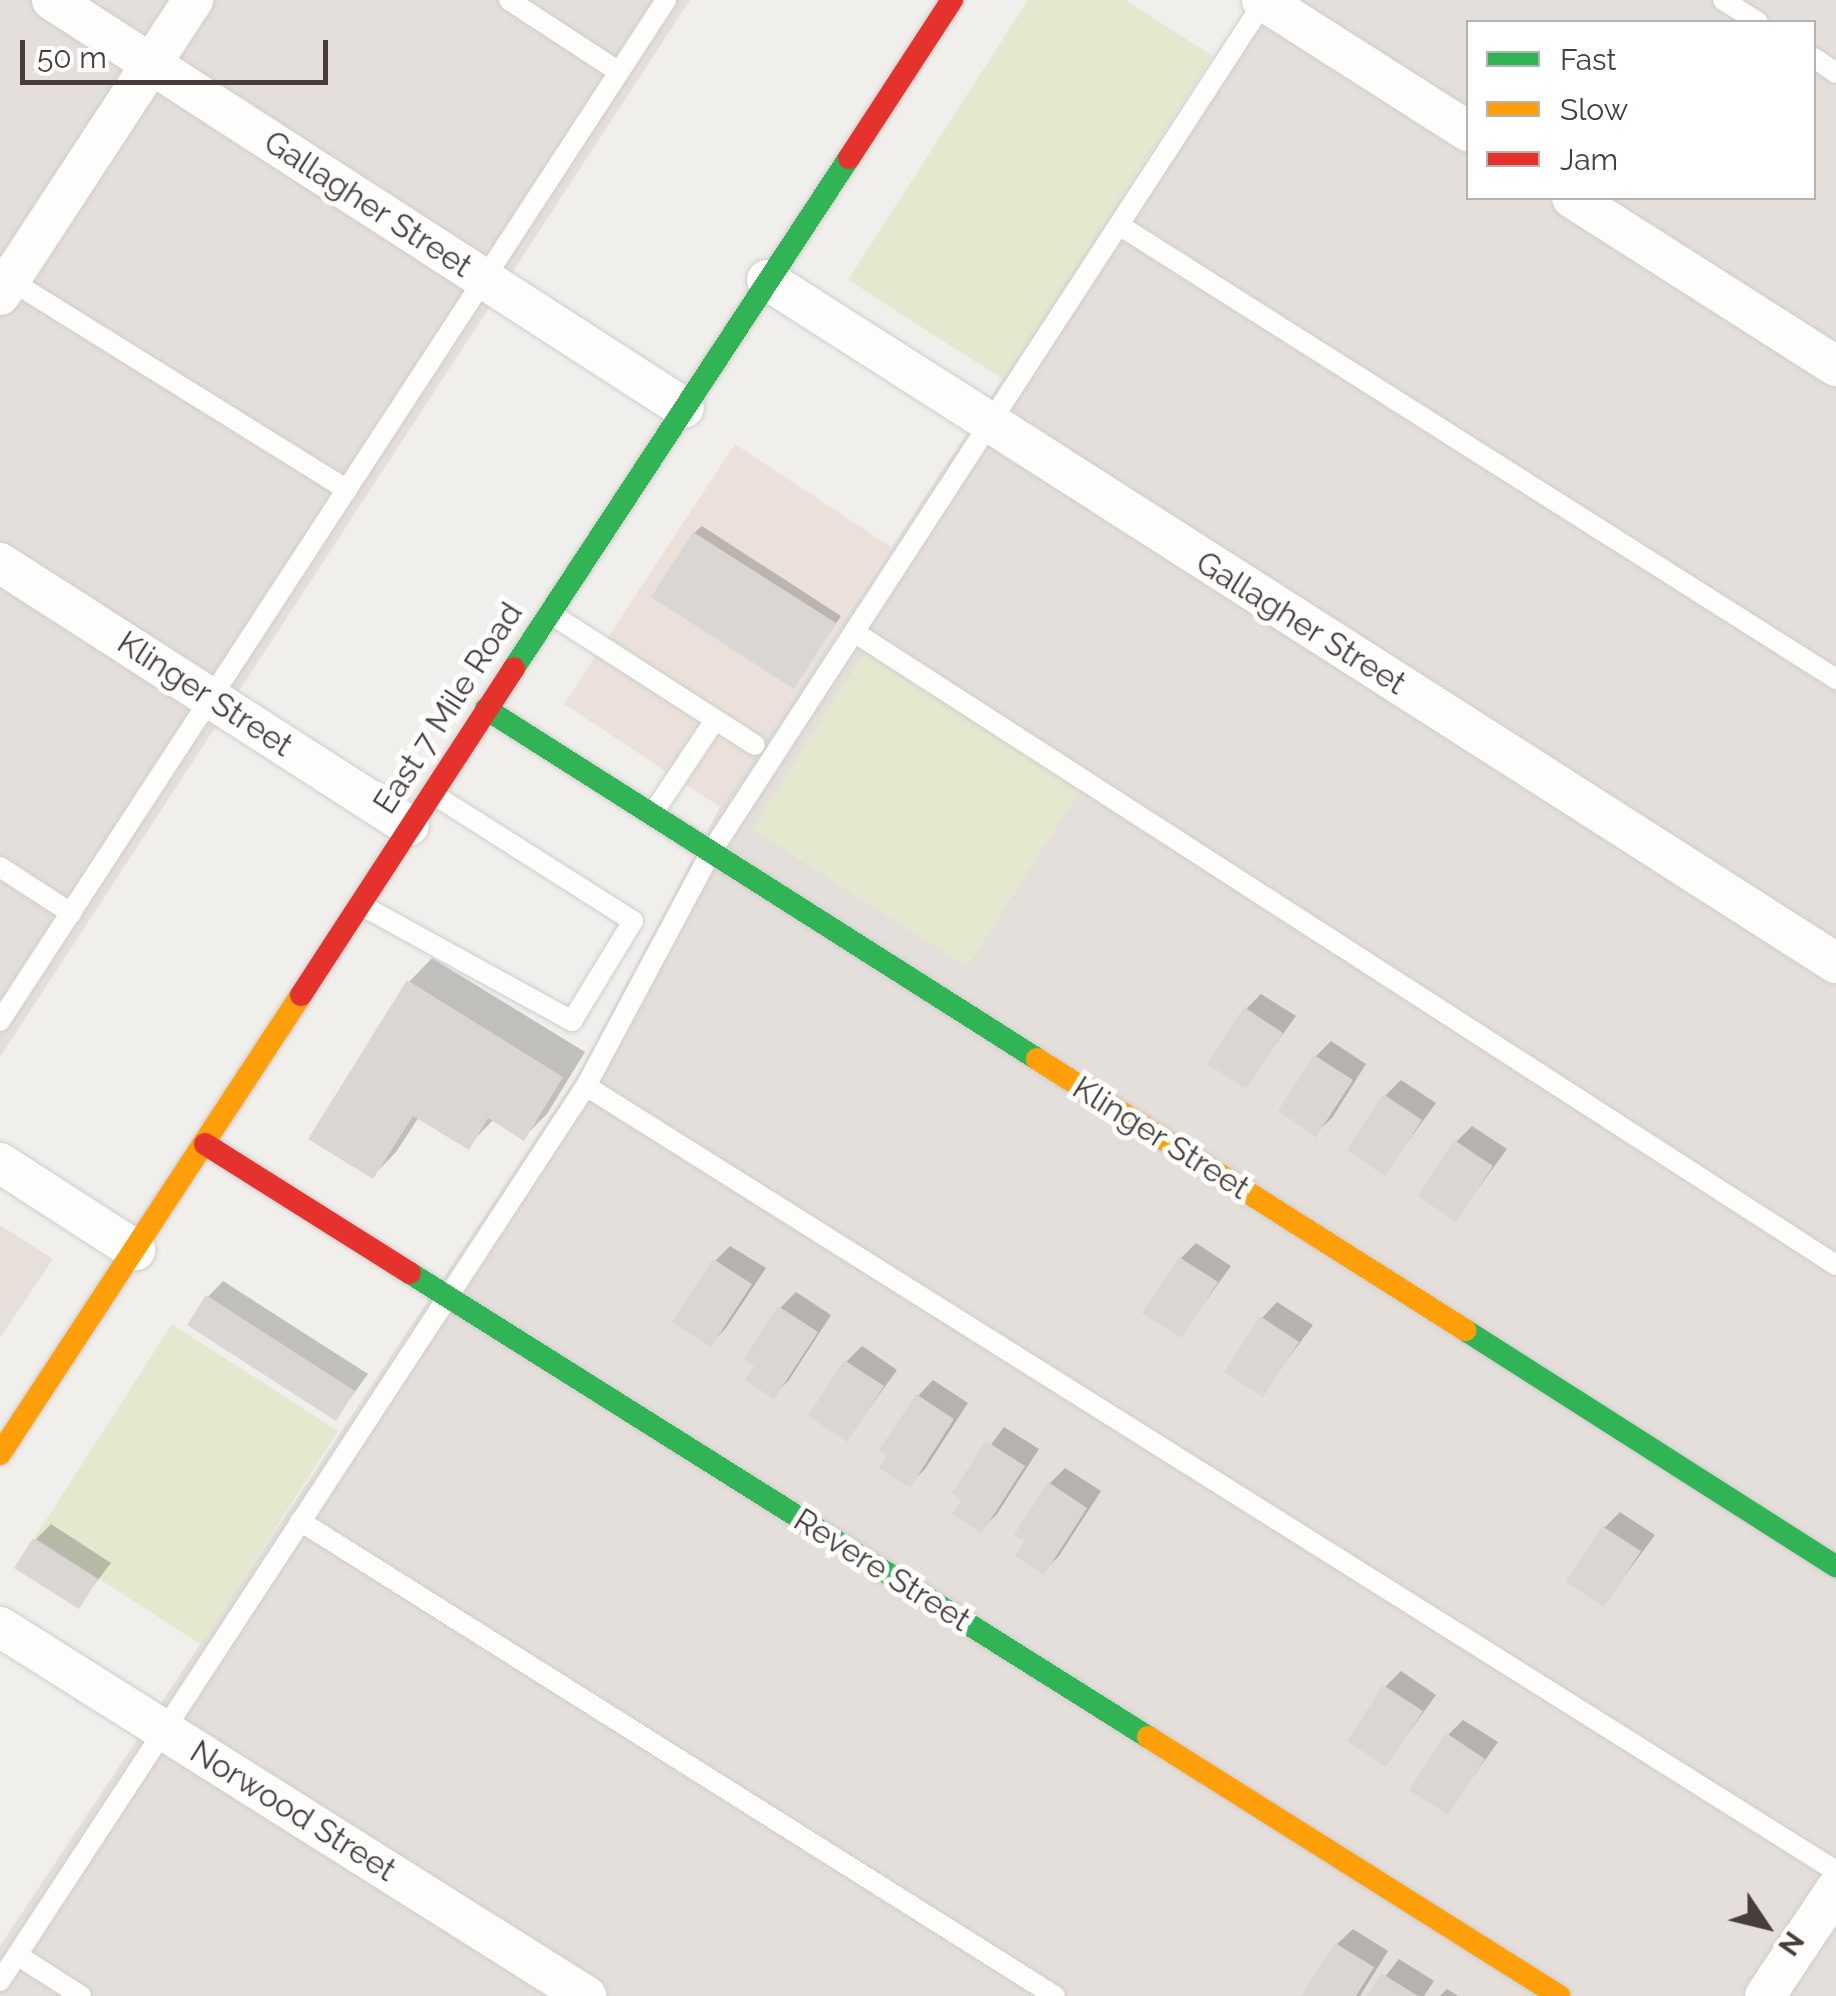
<!DOCTYPE html>
<html>
<head>
<meta charset="utf-8">
<style>
	body { margin:0 }
	#map { position:relative; width:1836px; height:1996px; overflow:hidden; background:#f1efec; font-family:Raleway,sans-serif }
	div>[style] { position:absolute }
	.residential>* { inset:0; background:#e5dfdb }
	.commercial>* { inset:0; background:#ebe1da }
	.education>* { inset:0; background:#e7e0d9 }
	.green>* { inset:0; background:#e4e8cf }
	.shadow>* { inset:0; background:#0003 }
	.building>* { inset:0; background:#d9d6d3 }
	.roads { filter:drop-shadow(0 0 2px #cfcdca) drop-shadow(0 0 2px #cfcdca) }
	.lane>* { height:20px; margin:-10px; padding:0 10px; transform-origin:10px; border-radius:10px; background:#fdfdfc }
	.street>* { height:40px; margin:-20px; padding:0 20px; transform-origin:20px; border-radius:20px; background:#fdfdfc }
	.fast>* { height:22px; margin:-11px; padding:0 11px; transform-origin:11px; border-radius:11px; background:#30b455 }
	.slow>* { height:22px; margin:-11px; padding:0 11px; transform-origin:11px; border-radius:11px; background:#ff9f0a }
	.jam>* { height:22px; margin:-11px; padding:0 11px; transform-origin:11px; border-radius:11px; background:#e5322d }
	span { translate:-50% -50%; white-space:nowrap; text-align:center; line-height:1.15; -webkit-text-stroke:10px #fff; paint-order:stroke }
	.street-label { font-size:32px; color:#473e39 }
	.legend { position:absolute; left:1466px; top:20px; width:350px; height:180px; box-sizing:border-box; background:#fff; border:2px solid #b5b2b0; margin:0; padding:12px 18px; list-style:none; font-size:30px; color:#473e39 }
	.legend li { display:flex; align-items:center; gap:20px; height:50px }
	.legend b { width:50px; border:2px solid #b5b2b0 }
	.north { position:absolute; left:1716px; top:1876px; width:100px; height:100px; -webkit-text-stroke:8px #fff; paint-order:stroke; rotate:125deg; font-size:28px; font-weight:700; line-height:40px; text-align:center; color:#473e39 }
	.north::after { content:''; display:block; margin:auto; width:35px; height:45px; background:#473e39; clip-path:polygon(50% 0,100% 100%,50% 72%,0 100%) }
	.scale { position:absolute; left:20px; top:40px; width:308px; height:45px; box-sizing:border-box; border:5px solid #473e39; border-top:0; padding-left:12px; font-size:30px; line-height:35px; white-space:nowrap; color:#473e39; -webkit-text-stroke:8px #fff; paint-order:stroke }
</style>
</head>
<body>
<div id="map">
	<div class="residential">
		<i style="clip-path:polygon(0 0,690px 0,0 1057px)"></i>
		<i style="clip-path:polygon(evenodd,1253px 0,1836px 0,1836px 1996px,0 1996px,0 1946px,579px 1073px,720px 807px,1253px 0,1468px 22px,1814px 22px,1814px 198px,1468px 198px,1468px 22px)"></i>
	</div>
	<div class="commercial">
		<i style="clip-path:polygon(735px 444px,891px 547px,720px 807px,564px 704px)"></i>
	</div>
	<div class="education">
		<i style="clip-path:polygon(0 1225px,53px 1259px,0 1338px)"></i>
	</div>
	<div class="green">
		<i style="clip-path:polygon(1028px 0,1125px 0,1213px 56px,1004px 380px,848px 280px)"></i>
		<i style="clip-path:polygon(871px 643px,1086px 781px,967px 967px,752px 829px)"></i>
		<i style="clip-path:polygon(172px 1324px,338px 1431px,201px 1645px,35px 1537px)"></i>
	</div>
	<div class="shadow">
		<i style="clip-path:polygon(702px 526px,841px 616px,794px 686px,694px 533px)"></i>
		<i style="clip-path:polygon(432px 958px,585px 1052px,547px 1114px,523px 1138px,494px 1119px,468px 1146px,419px 1117px,396px 1152px,373px 1176px,409px 982px)"></i>
		<i style="clip-path:polygon(1261px 994px,1296px 1016px,1246px 1085px,1246px 1009px)"></i>
		<i style="clip-path:polygon(1331px 1041px,1366px 1064px,1332px 1118px,1316px 1133px,1316px 1056px)"></i>
		<i style="clip-path:polygon(1401px 1080px,1436px 1103px,1385px 1173px,1385px 1096px)"></i>
		<i style="clip-path:polygon(1472px 1126px,1507px 1149px,1456px 1219px,1456px 1142px)"></i>
		<i style="clip-path:polygon(1196px 1243px,1231px 1266px,1181px 1335px,1181px 1258px)"></i>
		<i style="clip-path:polygon(730px 1246px,766px 1268px,726px 1328px,711px 1344px,715px 1261px)"></i>
		<i style="clip-path:polygon(223px 1281px,368px 1374px,336px 1418px,208px 1297px)"></i>
		<i style="clip-path:polygon(796px 1292px,831px 1315px,789px 1380px,774px 1395px,780px 1308px)"></i>
		<i style="clip-path:polygon(1277px 1302px,1313px 1325px,1262px 1394px,1262px 1318px)"></i>
		<i style="clip-path:polygon(862px 1346px,897px 1370px,847px 1439px,846px 1362px)"></i>
		<i style="clip-path:polygon(933px 1380px,968px 1403px,925px 1469px,909px 1485px,918px 1396px)"></i>
		<i style="clip-path:polygon(1004px 1427px,1039px 1449px,997px 1514px,981px 1530px,965px 1499px,955px 1493px)"></i>
		<i style="clip-path:polygon(1065px 1468px,1101px 1491px,1059px 1556px,1044px 1571px,1050px 1483px)"></i>
		<i style="clip-path:polygon(1620px 1512px,1655px 1535px,1604px 1604px,1604px 1528px)"></i>
		<i style="clip-path:polygon(51px 1524px,111px 1563px,78px 1606px,35px 1540px)"></i>
		<i style="clip-path:polygon(1401px 1671px,1436px 1695px,1386px 1764px,1385px 1687px)"></i>
		<i style="clip-path:polygon(1463px 1720px,1498px 1742px,1448px 1812px,1448px 1735px)"></i>
		<i style="clip-path:polygon(1353px 1929px,1388px 1951px,1360px 1996px,1304px 1996px,1337px 1944px)"></i>
		<i style="clip-path:polygon(1399px 1959px,1434px 1981px,1424px 1996px,1370px 1996px)"></i>
		<i style="clip-path:polygon(1447px 1989px,1458px 1996px,1440px 1996px)"></i>
	</div>
	<div class="building">
		<i style="clip-path:polygon(693px 532px,836px 623px,794px 689px,651px 597px)"></i>
		<i style="clip-path:polygon(407px 980px,563px 1077px,524px 1141px,488px 1118px,469px 1150px,413px 1116px,373px 1179px,308px 1139px)"></i>
		<i style="clip-path:polygon(1244px 1007px,1283px 1033px,1246px 1089px,1207px 1064px)"></i>
		<i style="clip-path:polygon(1314px 1055px,1353px 1080px,1316px 1137px,1278px 1111px)"></i>
		<i style="clip-path:polygon(1383px 1094px,1422px 1120px,1385px 1176px,1347px 1150px)"></i>
		<i style="clip-path:polygon(1454px 1140px,1493px 1166px,1456px 1222px,1418px 1196px)"></i>
		<i style="clip-path:polygon(1179px 1257px,1218px 1282px,1181px 1338px,1142px 1313px)"></i>
		<i style="clip-path:polygon(713px 1259px,752px 1284px,711px 1347px,672px 1322px)"></i>
		<i style="clip-path:polygon(206px 1295px,355px 1391px,336px 1421px,187px 1325px)"></i>
		<i style="clip-path:polygon(778px 1306px,818px 1332px,774px 1399px,745px 1380px,754px 1366px,744px 1359px)"></i>
		<i style="clip-path:polygon(1260px 1316px,1299px 1342px,1263px 1397px,1224px 1372px)"></i>
		<i style="clip-path:polygon(844px 1360px,884px 1386px,847px 1442px,808px 1416px)"></i>
		<i style="clip-path:polygon(916px 1394px,954px 1419px,910px 1488px,879px 1468px,887px 1455px,879px 1450px)"></i>
		<i style="clip-path:polygon(986px 1441px,1025px 1466px,982px 1533px,952px 1514px,962px 1500px,952px 1493px)"></i>
		<i style="clip-path:polygon(1048px 1482px,1087px 1508px,1044px 1575px,1015px 1556px,1024px 1541px,1014px 1535px)"></i>
		<i style="clip-path:polygon(1602px 1526px,1641px 1551px,1604px 1607px,1566px 1582px)"></i>
		<i style="clip-path:polygon(33px 1538px,98px 1579px,79px 1609px,14px 1568px)"></i>
		<i style="clip-path:polygon(1383px 1685px,1423px 1711px,1386px 1767px,1347px 1741px)"></i>
		<i style="clip-path:polygon(1446px 1733px,1485px 1759px,1448px 1815px,1409px 1790px)"></i>
		<i style="clip-path:polygon(1335px 1943px,1374px 1967px,1356px 1996px,1301px 1996px)"></i>
		<i style="clip-path:polygon(1381px 1973px,1418px 1996px,1367px 1996px)"></i>
	</div>
	<div class="roads">
		<div class="lane">
			<i style="left:509px;top:0;width:131px;rotate:33.2deg"></i>
			<i style="left:1723px;top:0;width:41px;rotate:32.2deg"></i>
			<i style="left:1814px;top:58px;width:27px;rotate:34deg"></i>
			<i style="left:1119px;top:225px;width:849px;rotate:32.34deg"></i>
			<i style="left:10px;top:280px;width:397px;rotate:31.9deg"></i>
			<i style="left:551px;top:614px;width:242px;rotate:32.7deg"></i>
			<i style="left:854px;top:632px;width:1168px;rotate:32.81deg"></i>
			<i style="left:653px;top:813px;width:112px;rotate:-56.3deg"></i>
			<i style="left:0;top:867px;width:85px;rotate:32.9deg"></i>
			<i style="left:361px;top:905px;width:241px;rotate:28.8deg"></i>
			<i style="left:572px;top:1021px;width:117px;rotate:-58.6deg"></i>
			<i style="left:633px;top:921px;width:233px;rotate:-147.6deg"></i>
			<i style="left:0;top:1021px;width:1219px;rotate:-56.88deg"></i>
			<i style="left:586px;top:1086px;width:1476px;rotate:32.13deg"></i>
			<i style="left:300px;top:1521px;width:892px;rotate:32.18deg"></i>
			<i style="left:17px;top:1955px;width:76px;rotate:32.6deg"></i>
			<i style="left:0;top:1981px;width:1070px;rotate:-56.79deg"></i>
			<i style="left:586px;top:1086px;width:265px;rotate:-61.9deg"></i>
			<i style="left:711px;top:852px;width:1016px;rotate:-56.97deg"></i>
		</div>
		<div class="street">
			<i style="left:52px;top:0;width:752px;rotate:32.85deg"></i>
			<i style="left:1262px;top:0;width:244px;rotate:32.5deg"></i>
			<i style="left:1572px;top:198px;width:313px;rotate:32.5deg"></i>
			<i style="left:767px;top:280px;width:1269px;rotate:32.58deg"></i>
			<i style="left:0;top:295px;width:353px;rotate:-56.8deg"></i>
			<i style="left:0;top:563px;width:486px;rotate:32.7deg"></i>
			<i style="left:0;top:1163px;width:161px;rotate:32.8deg"></i>
			<i style="left:0;top:1627px;width:693px;rotate:32.2deg"></i>
			<i style="left:1765px;top:1996px;width:128px;rotate:-56.4deg"></i>
		</div>
		<div class="fast">
			<i style="left:514px;top:668px;width:610px;rotate:-56.7deg"></i>
			<i style="left:486px;top:709px;width:653px;rotate:32.42deg"></i>
			<i style="left:410px;top:1273px;width:872px;rotate:32.16deg"></i>
			<i style="left:1465px;top:1330px;width:440px;rotate:32.5deg"></i>
		</div>
		<div class="slow">
			<i style="left:1037px;top:1059px;width:507px;rotate:32.34deg"></i>
			<i style="left:0;top:1454px;width:549px;rotate:-56.74deg"></i>
			<i style="left:1148px;top:1737px;width:486px;rotate:32.2deg"></i>
		</div>
		<div class="jam">
			<i style="left:849px;top:158px;width:189px;rotate:-56.9deg"></i>
			<i style="left:301px;top:995px;width:390px;rotate:-56.9deg"></i>
			<i style="left:205px;top:1144px;width:242px;rotate:32.2deg"></i>
		</div>
	</div>
	<div class="street-label">
		<span style="left:368px;top:204px;rotate:33deg">Gallagher Street</span>
		<span style="left:1301px;top:623px;rotate:32deg">Gallagher Street</span>
		<span style="left:205px;top:694px;rotate:33deg">Klinger Street</span>
		<span style="left:448px;top:708px;rotate:-57deg">East 7 Mile Road</span>
		<span style="left:1161px;top:1138px;rotate:32deg">Klinger Street</span>
		<span style="left:882px;top:1570px;rotate:32deg">Revere Street</span>
		<span style="left:293px;top:1811px;rotate:32deg">Norwood Street</span>
	</div>
	<ul class="legend">
	<li><b style="height:12px;background:#30b455"></b>Fast</li>
	<li><b style="height:12px;background:#ff9f0a"></b>Slow</li>
	<li><b style="height:12px;background:#e5322d"></b>Jam</li>
	</ul>
	<div class="north">N</div>
	<div class="scale">50 m</div>
</div>
</body>
</html>
